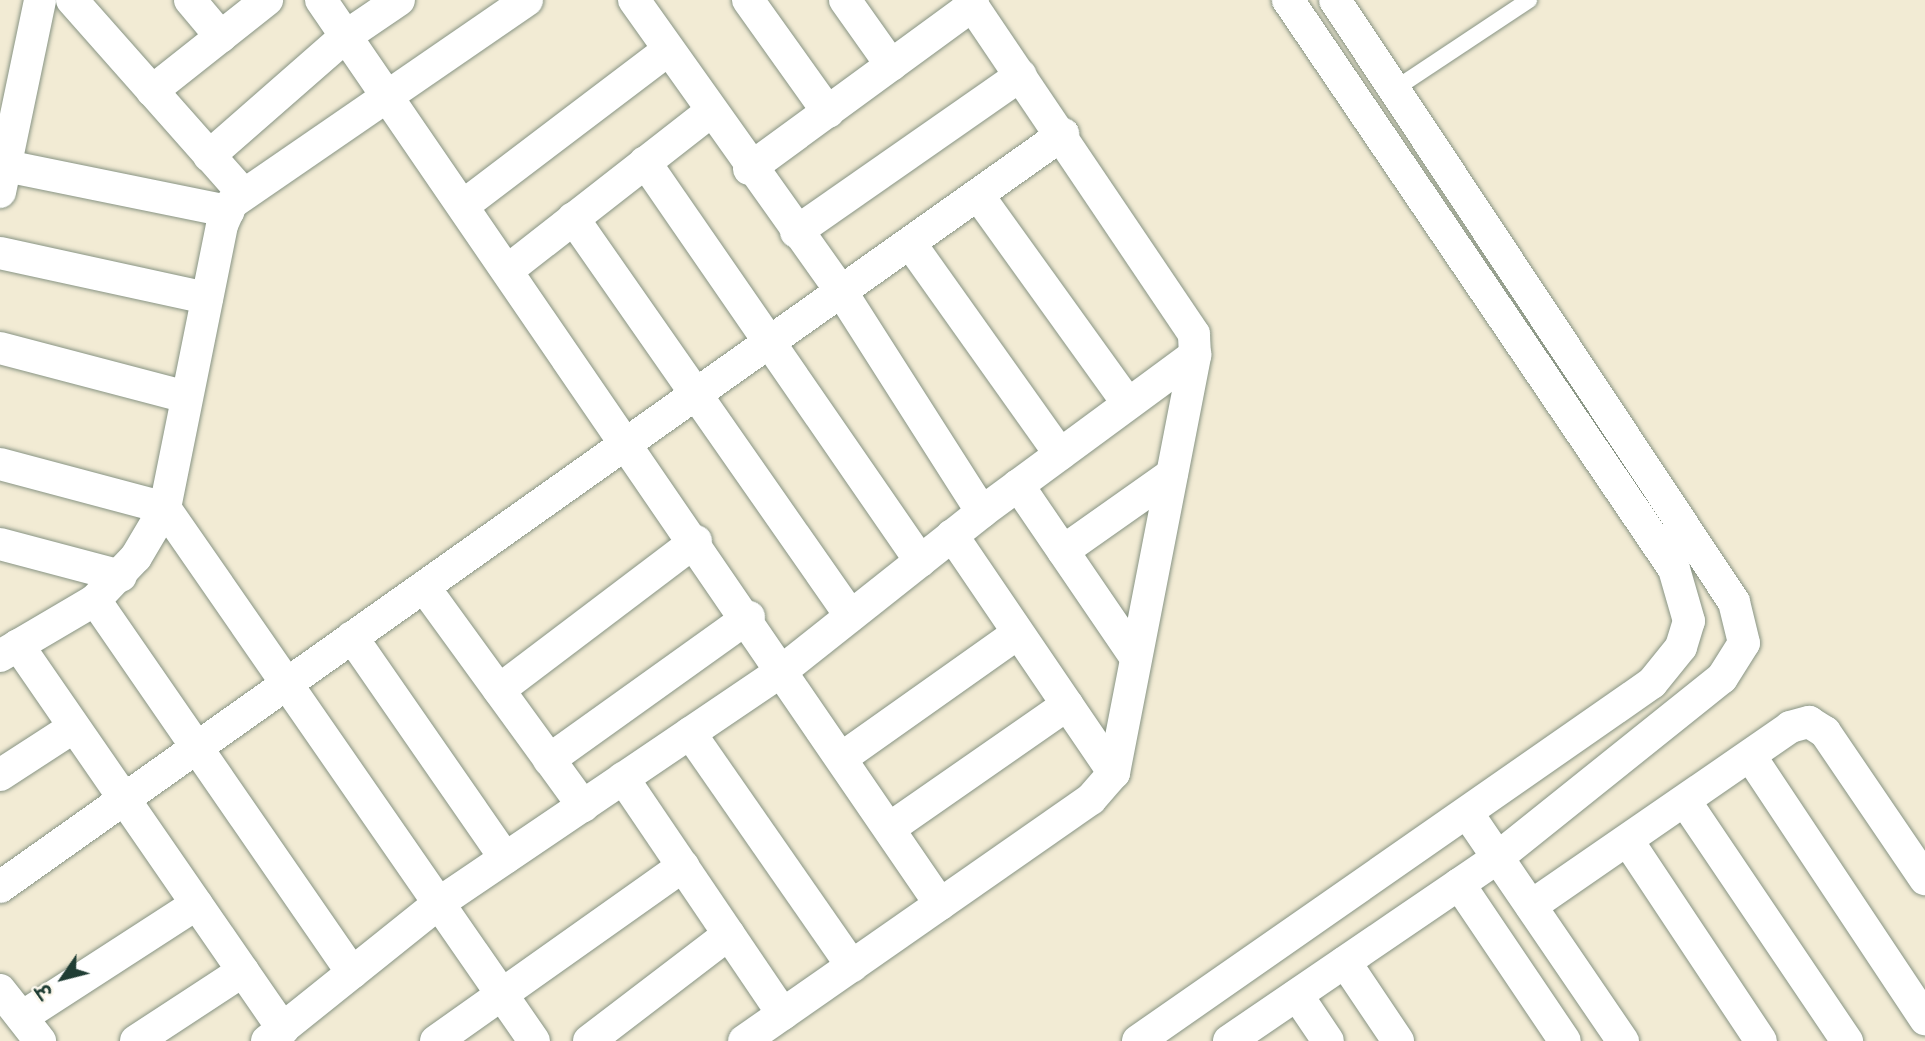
<!DOCTYPE html>
<html>
<head>
<meta charset="utf-8">
<style>
	body { margin:0 }
	#map { position:relative; width:1925px; height:1041px; overflow:hidden; background:#f2ebd4; font-family:"Balsamiq Sans","Playpen Sans Deva",sans-serif }
	div>[style] { position:absolute }
	.roads { filter:drop-shadow(0 0 2px #889484) drop-shadow(0 0 2px #889484) }
	.service>* { height:16px; margin:-8px; padding:0 8px; transform-origin:8px; border-radius:8px; background:#fff }
	.minor>* { height:32px; margin:-16px; padding:0 16px; transform-origin:16px; border-radius:16px; background:#fff }
	span { translate:-50% -50%; white-space:nowrap; text-align:center; line-height:1.15; -webkit-text-stroke:6px #fbf7ec; paint-order:stroke }
	.north { position:absolute; left:28px; top:943px; width:70px; height:70px; -webkit-text-stroke:5px #fbf7ec; paint-order:stroke; rotate:235deg; font-size:19px; font-weight:700; line-height:28px; text-align:center; color:#1f3d34 }
	.north::after { content:''; display:block; margin:auto; width:24px; height:32px; background:#1f3d34; clip-path:polygon(50% 0,100% 100%,50% 72%,0 100%) }
</style>
</head>
<body>
<div id="map">
	<div class="roads">
		<div class="service">
			<i style="left:1395px;top:89px;width:161px;rotate:-33.6deg"></i>
		</div>
		<div class="minor">
			<i style="left:72px;top:0;width:256px;rotate:48.5deg"></i>
			<i style="left:190px;top:0;width:48px;rotate:50deg"></i>
			<i style="left:321px;top:0;width:1096px;rotate:55.6deg"></i>
			<i style="left:634px;top:0;width:357px;rotate:54.6deg"></i>
			<i style="left:841px;top:291px;width:262px;rotate:57.5deg"></i>
			<i style="left:748px;top:0;width:138px;rotate:54.5deg"></i>
			<i style="left:845px;top:0;width:80px;rotate:54.7deg"></i>
			<i style="left:152px;top:91px;width:147px;rotate:-38.4deg"></i>
			<i style="left:209px;top:156px;width:182px;rotate:-41.2deg"></i>
			<i style="left:346px;top:36px;width:64px;rotate:-34.2deg"></i>
			<i style="left:645px;top:162px;width:485px;rotate:55.4deg"></i>
			<i style="left:6px;top:166px;width:227px;rotate:11.5deg"></i>
			<i style="left:749px;top:169px;width:278px;rotate:-36.2deg"></i>
			<i style="left:0;top:192px;width:196px;rotate:-78.2deg"></i>
			<i style="left:978px;top:195px;width:257px;rotate:54.3deg"></i>
			<i style="left:464px;top:205px;width:256px;rotate:-37.2deg"></i>
			<i style="left:573px;top:218px;width:485px;rotate:55.1deg"></i>
			<i style="left:796px;top:232px;width:274px;rotate:-34.9deg"></i>
			<i style="left:910px;top:243px;width:259px;rotate:54.6deg"></i>
			<i style="left:0;top:253px;width:212px;rotate:12.3deg"></i>
			<i style="left:508px;top:270px;width:256px;rotate:-38deg"></i>
			<i style="left:0;top:348px;width:193px;rotate:14.7deg"></i>
			<i style="left:0;top:464px;width:171px;rotate:14.9deg"></i>
			<i style="left:165px;top:508px;width:648px;rotate:55.3deg"></i>
			<i style="left:1018px;top:485px;width:209px;rotate:55.7deg"></i>
			<i style="left:952px;top:535px;width:288px;rotate:55.8deg"></i>
			<i style="left:0;top:544px;width:125px;rotate:14.8deg"></i>
			<i style="left:1063px;top:551px;width:133px;rotate:-35.2deg"></i>
			<i style="left:424px;top:587px;width:271px;rotate:54deg"></i>
			<i style="left:95px;top:600px;width:453px;rotate:55.4deg"></i>
			<i style="left:352px;top:637px;width:269px;rotate:55.3deg"></i>
			<i style="left:18px;top:645px;width:467px;rotate:55.4deg"></i>
			<i style="left:0;top:656px;width:110px;rotate:-30.5deg"></i>
			<i style="left:95px;top:600px;width:59px;rotate:-46.4deg"></i>
			<i style="left:136px;top:557px;width:57px;rotate:-59.4deg"></i>
			<i style="left:165px;top:508px;width:289px;rotate:-78.6deg"></i>
			<i style="left:222px;top:225px;width:24px;rotate:-66deg"></i>
			<i style="left:232px;top:203px;width:358px;rotate:-34.5deg"></i>
			<i style="left:499px;top:690px;width:247px;rotate:-37.1deg"></i>
			<i style="left:690px;top:733px;width:284px;rotate:55.2deg"></i>
			<i style="left:843px;top:757px;width:214px;rotate:-35.3deg"></i>
			<i style="left:1751px;top:757px;width:315px;rotate:56.4deg"></i>
			<i style="left:549px;top:760px;width:246px;rotate:-35.6deg"></i>
			<i style="left:0;top:775px;width:88px;rotate:-33deg"></i>
			<i style="left:623px;top:778px;width:285px;rotate:55.9deg"></i>
			<i style="left:1685px;top:801px;width:290px;rotate:56deg"></i>
			<i style="left:1468px;top:814px;width:275px;rotate:55.7deg"></i>
			<i style="left:890px;top:828px;width:216px;rotate:-34.8deg"></i>
			<i style="left:1628px;top:841px;width:240px;rotate:56.4deg"></i>
			<i style="left:1459px;top:884px;width:189px;rotate:56deg"></i>
			<i style="left:0;top:887px;width:1303px;rotate:-35.31deg"></i>
			<i style="left:1531px;top:906px;width:315px;rotate:-34.6deg"></i>
			<i style="left:1790px;top:727px;width:20px;rotate:-15deg"></i>
			<i style="left:1809px;top:722px;width:19px;rotate:32deg"></i>
			<i style="left:1825px;top:732px;width:178px;rotate:55.8deg"></i>
			<i style="left:1345px;top:962px;width:95px;rotate:56.1deg"></i>
			<i style="left:0;top:990px;width:65px;rotate:51.9deg"></i>
			<i style="left:1297px;top:995px;width:55px;rotate:56deg"></i>
			<i style="left:22px;top:1017px;width:208px;rotate:-32.9deg"></i>
			<i style="left:136px;top:1041px;width:128px;rotate:-33.2deg"></i>
			<i style="left:267px;top:1041px;width:221px;rotate:-38.7deg"></i>
			<i style="left:439px;top:903px;width:417px;rotate:-34.1deg"></i>
			<i style="left:784px;top:669px;width:253px;rotate:-38.4deg"></i>
			<i style="left:982px;top:512px;width:265px;rotate:-36.4deg"></i>
			<i style="left:436px;top:1041px;width:303px;rotate:-35.3deg"></i>
			<i style="left:589px;top:1041px;width:176px;rotate:-37.4deg"></i>
			<i style="left:744px;top:1041px;width:423px;rotate:-34.9deg"></i>
			<i style="left:1091px;top:799px;width:35px;rotate:-49deg"></i>
			<i style="left:1114px;top:773px;width:426px;rotate:-79deg"></i>
			<i style="left:1195px;top:355px;width:21px;rotate:-93deg"></i>
			<i style="left:1194px;top:334px;width:403px;rotate:-124deg"></i>
			<i style="left:1138px;top:1041px;width:626px;rotate:-34.86deg"></i>
			<i style="left:1652px;top:683px;width:46px;rotate:-51.1deg"></i>
			<i style="left:1681px;top:647px;width:27px;rotate:-73deg"></i>
			<i style="left:1689px;top:621px;width:54px;rotate:-106.1deg"></i>
			<i style="left:1674px;top:569px;width:688px;rotate:-124.15deg"></i>
			<i style="left:1229px;top:1041px;width:325px;rotate:-34.3deg"></i>
			<i style="left:1497px;top:858px;width:288px;rotate:-38.7deg"></i>
			<i style="left:1722px;top:678px;width:41px;rotate:-57.8deg"></i>
			<i style="left:1744px;top:643px;width:42px;rotate:-103.7deg"></i>
			<i style="left:1734px;top:602px;width:722px;rotate:-123.54deg"></i>
		</div>
	</div>
	<div class="north">उ</div>
</div>
</body>
</html>
